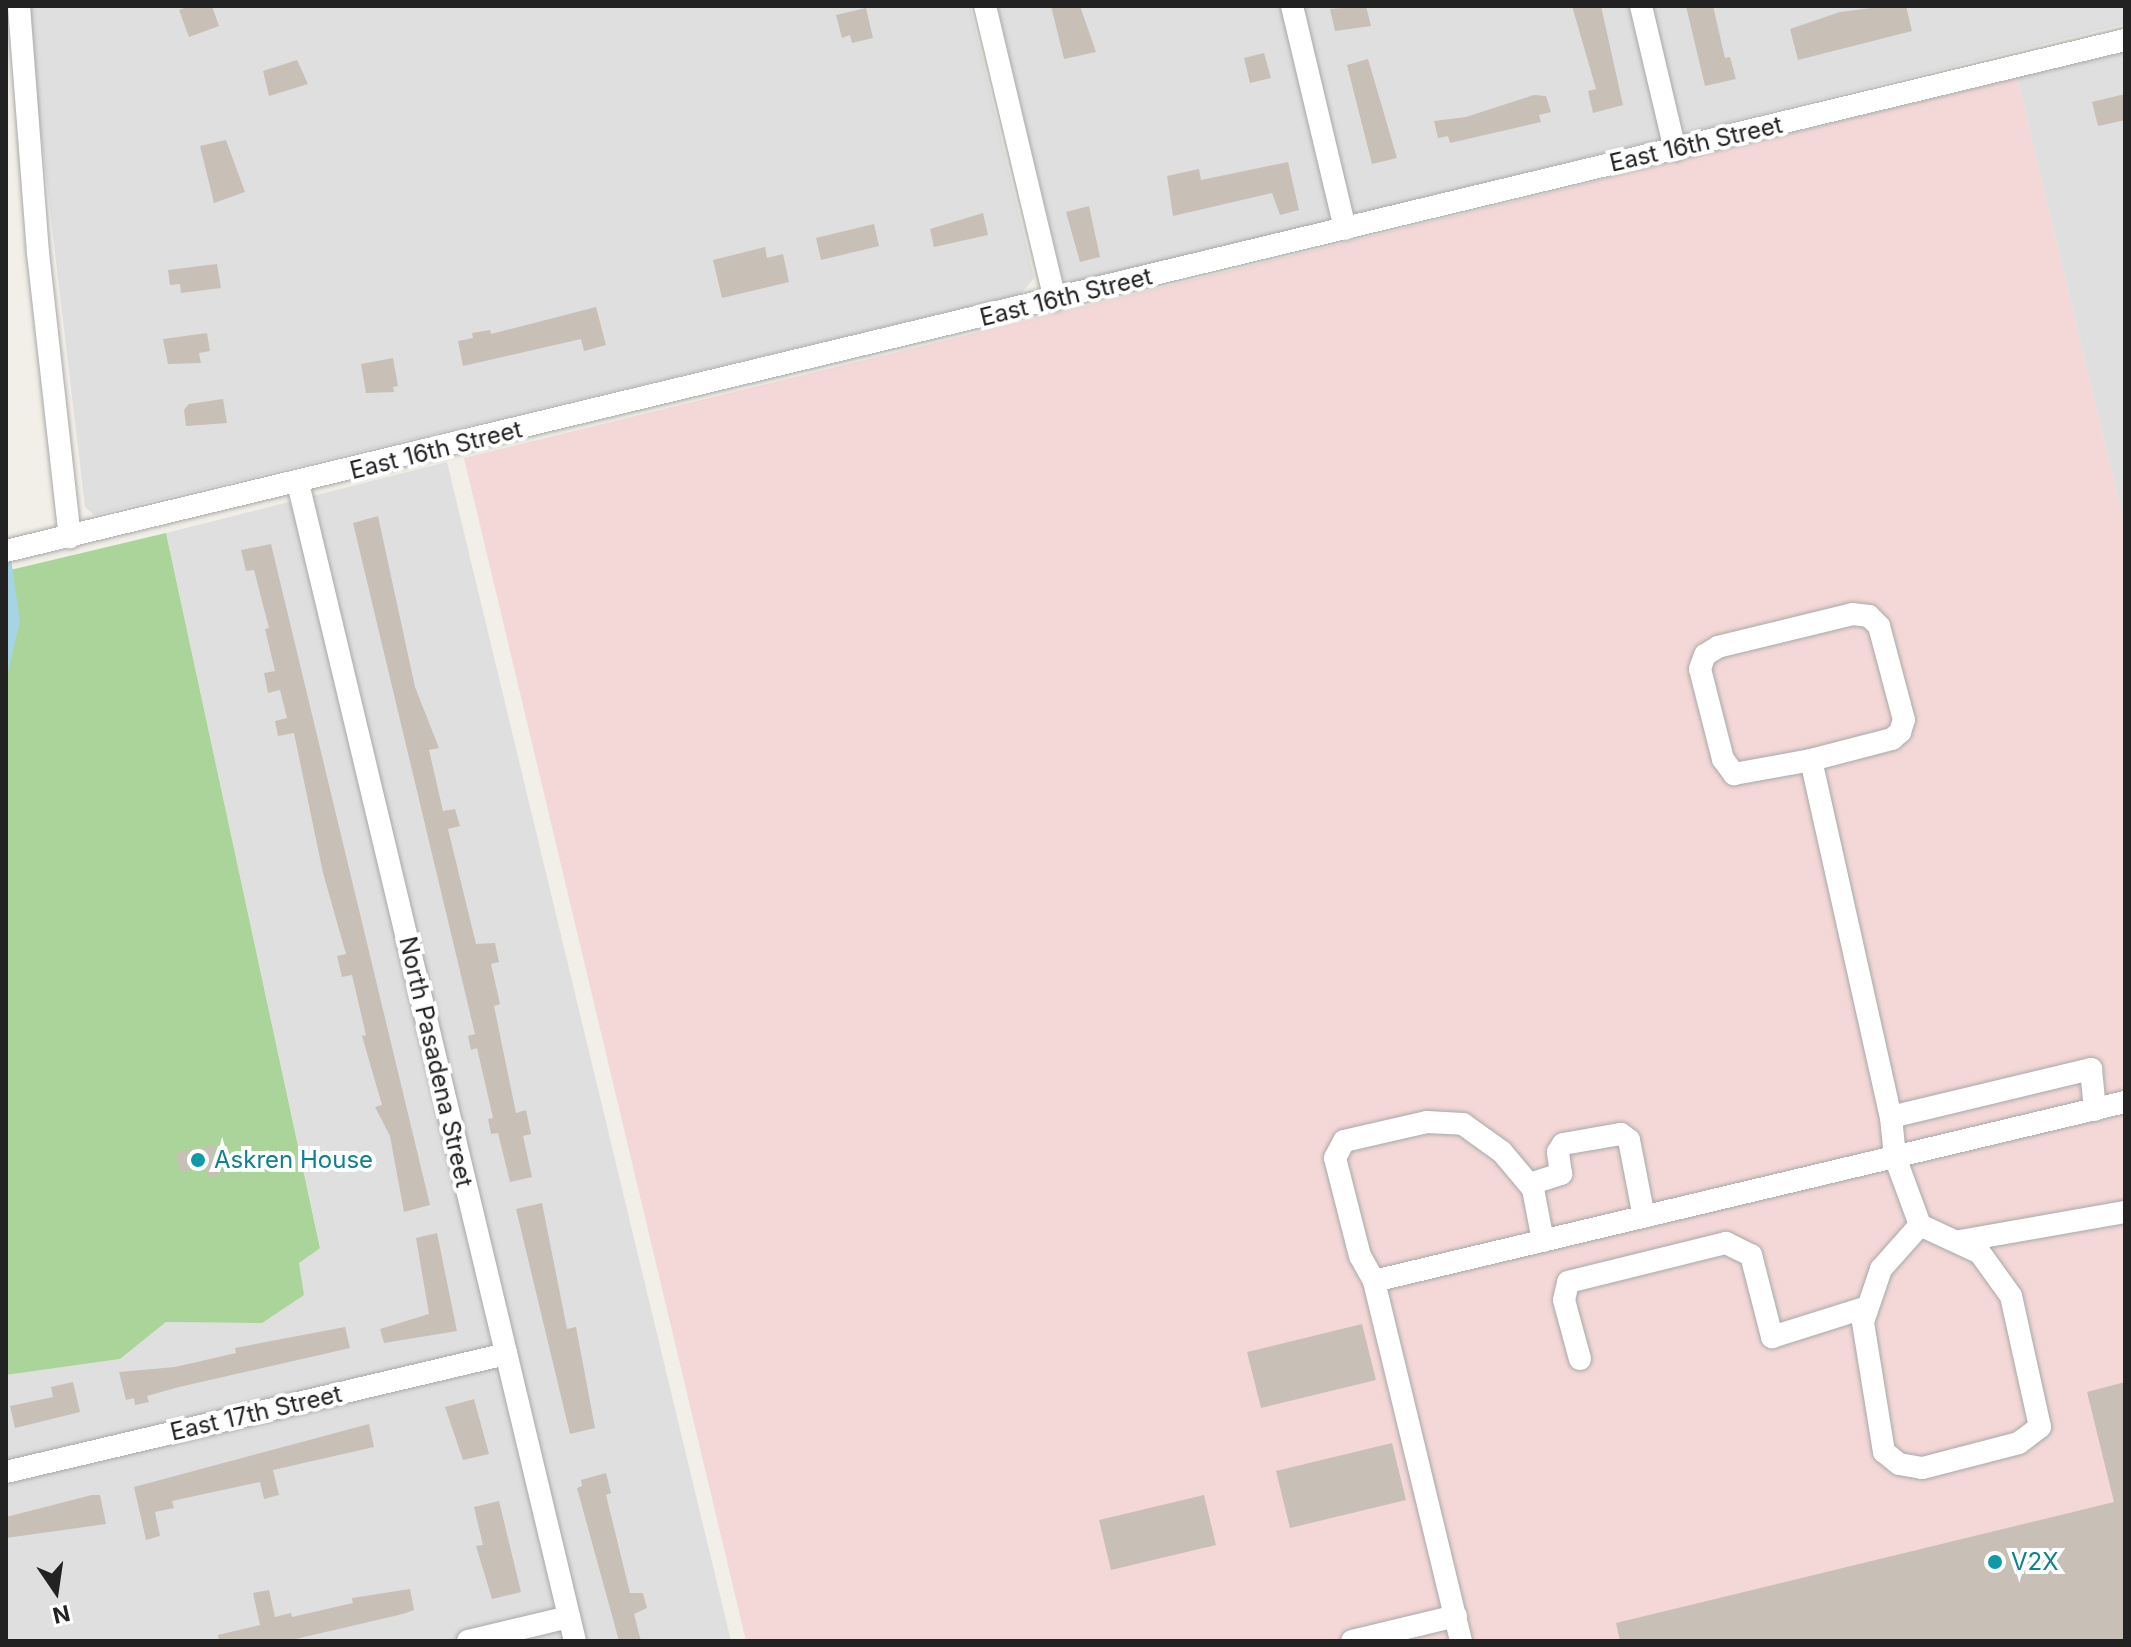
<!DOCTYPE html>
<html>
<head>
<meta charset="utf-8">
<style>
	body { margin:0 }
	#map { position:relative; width:2131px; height:1647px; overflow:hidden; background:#f2efe8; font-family:Inter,sans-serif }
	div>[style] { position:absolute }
	.residential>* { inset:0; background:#e0dfdf }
	.commercial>* { inset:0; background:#f4d8d7 }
	.forest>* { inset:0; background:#abd49a }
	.water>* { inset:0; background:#a6d4e2 }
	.building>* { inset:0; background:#c8bfb7 }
	.roads { filter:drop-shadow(0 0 2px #a9a9a9) drop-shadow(0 0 2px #a9a9a9) }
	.minor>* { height:22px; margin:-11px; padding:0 11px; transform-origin:11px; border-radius:11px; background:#fff }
	.dots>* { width:22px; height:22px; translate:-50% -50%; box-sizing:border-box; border:4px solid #fff; border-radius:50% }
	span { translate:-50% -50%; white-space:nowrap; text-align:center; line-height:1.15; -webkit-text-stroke:8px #fff; paint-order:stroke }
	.street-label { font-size:24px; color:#222 }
	.culture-label { font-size:24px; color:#0d838f }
	.left { translate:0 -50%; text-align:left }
	.frame { position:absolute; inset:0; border:8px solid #222; pointer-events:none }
	.north { position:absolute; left:16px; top:1551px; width:80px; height:80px; -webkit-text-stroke:6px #fff; paint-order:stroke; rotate:167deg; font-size:22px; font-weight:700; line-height:32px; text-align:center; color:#222 }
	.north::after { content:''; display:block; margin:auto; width:28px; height:36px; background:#222; clip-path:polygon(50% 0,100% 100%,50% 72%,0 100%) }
</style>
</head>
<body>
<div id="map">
	<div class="residential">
		<i style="clip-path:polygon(26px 6px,970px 6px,1034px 278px,1021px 294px,94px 515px,85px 507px)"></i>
		<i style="clip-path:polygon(997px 6px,2125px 6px,2125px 24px,1064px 286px)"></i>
		<i style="clip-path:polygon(2125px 52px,2125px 528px,2017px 78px)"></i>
		<i style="clip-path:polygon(447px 462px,731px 1641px,6px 1641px,6px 1375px,120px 1359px,166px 1322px,262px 1323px,299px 1263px,320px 1247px,166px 533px)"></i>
	</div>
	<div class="commercial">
		<i style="clip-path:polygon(2017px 78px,2125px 528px,2125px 1641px,746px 1641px,464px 458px)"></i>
	</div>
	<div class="forest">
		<i style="clip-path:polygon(166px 533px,320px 1248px,299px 1263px,304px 1295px,262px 1323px,166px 1322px,120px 1359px,6px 1375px,6px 571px)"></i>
	</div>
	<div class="water">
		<i style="clip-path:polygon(6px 524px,20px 621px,6px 681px)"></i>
	</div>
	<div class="building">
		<i style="clip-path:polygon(190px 6px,212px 6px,219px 26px,189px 37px,179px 10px)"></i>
		<i style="clip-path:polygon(1051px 6px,1080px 6px,1096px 52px,1064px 59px)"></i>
		<i style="clip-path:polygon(1366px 6px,1371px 26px,1335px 31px,1330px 9px)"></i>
		<i style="clip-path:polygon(1572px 6px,1601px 6px,1623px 105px,1593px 113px,1588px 91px,1596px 89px)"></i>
		<i style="clip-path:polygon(1686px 6px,1713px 6px,1725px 58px,1730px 57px,1736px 79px,1705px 86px)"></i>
		<i style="clip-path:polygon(1887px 6px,1906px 6px,1912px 31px,1798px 60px,1790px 29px,1840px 12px)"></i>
		<i style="clip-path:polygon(866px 8px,873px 38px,852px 43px,850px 35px,842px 38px,836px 15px)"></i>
		<i style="clip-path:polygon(1264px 53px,1271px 78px,1250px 83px,1244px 58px)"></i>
		<i style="clip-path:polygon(1368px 59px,1397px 158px,1372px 164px,1347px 65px)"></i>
		<i style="clip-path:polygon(297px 60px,308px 84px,269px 96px,263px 71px)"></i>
		<i style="clip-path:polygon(2125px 94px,2125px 120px,2098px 126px,2092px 102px)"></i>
		<i style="clip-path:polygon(1534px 95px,1546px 96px,1551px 112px,1539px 115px,1541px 122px,1450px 143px,1448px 136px,1438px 138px,1434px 121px,1466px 117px)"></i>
		<i style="clip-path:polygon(226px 140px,245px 192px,214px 203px,200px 146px)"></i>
		<i style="clip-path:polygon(1288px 162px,1299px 210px,1280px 215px,1272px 193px,1173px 216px,1167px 176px,1199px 169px,1201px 180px)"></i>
		<i style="clip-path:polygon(1089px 206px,1100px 257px,1080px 262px,1066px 212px)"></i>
		<i style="clip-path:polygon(983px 213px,988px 235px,934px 247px,930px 229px)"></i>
		<i style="clip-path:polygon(874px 224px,879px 246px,821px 260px,816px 238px)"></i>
		<i style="clip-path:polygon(765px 247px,767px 258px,783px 254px,789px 282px,722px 298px,713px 260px)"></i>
		<i style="clip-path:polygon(217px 264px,221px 288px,181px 293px,180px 284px,170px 285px,168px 270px)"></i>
		<i style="clip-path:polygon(596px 307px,606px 345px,584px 351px,581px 339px,463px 366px,458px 341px,473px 338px,472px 333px,490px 330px,491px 334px)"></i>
		<i style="clip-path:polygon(207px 333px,210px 351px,199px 353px,201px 363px,168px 364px,163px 339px)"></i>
		<i style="clip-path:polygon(393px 358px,398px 386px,393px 387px,394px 392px,366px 393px,361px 364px)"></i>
		<i style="clip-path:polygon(223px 399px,227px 423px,186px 426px,184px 410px,189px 404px)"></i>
		<i style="clip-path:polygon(378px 516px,415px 687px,439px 748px,429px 750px,443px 811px,455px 809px,460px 826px,448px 829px,476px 944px,495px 943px,499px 962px,491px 964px,500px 1004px,494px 1006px,516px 1113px,526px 1110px,531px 1134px,523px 1136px,532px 1177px,510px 1182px,498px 1133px,491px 1134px,488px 1119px,493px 1118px,477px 1048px,471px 1050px,468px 1036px,475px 1034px,353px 523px)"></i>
		<i style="clip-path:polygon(271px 544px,430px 1205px,404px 1212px,390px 1136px,375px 1107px,382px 1105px,362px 1036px,366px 1035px,352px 975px,342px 977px,337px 956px,346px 954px,323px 873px,294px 733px,278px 736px,275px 721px,287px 718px,280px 690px,268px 693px,264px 673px,275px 671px,265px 629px,269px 628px,254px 570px,246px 571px,241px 550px)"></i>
		<i style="clip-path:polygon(215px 1145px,221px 1174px,209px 1177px,205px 1167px,180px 1172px,176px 1153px)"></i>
		<i style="clip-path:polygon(542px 1203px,567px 1329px,576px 1327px,595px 1428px,570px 1434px,516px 1209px)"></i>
		<i style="clip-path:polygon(437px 1233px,457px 1331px,384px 1343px,380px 1329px,429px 1314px,416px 1238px)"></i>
		<i style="clip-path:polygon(1362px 1324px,1376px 1380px,1261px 1408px,1247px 1352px)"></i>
		<i style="clip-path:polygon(345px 1327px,350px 1348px,179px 1387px,147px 1396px,149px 1402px,135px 1405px,134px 1398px,126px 1400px,119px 1372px,175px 1367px,236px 1353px,235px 1348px)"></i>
		<i style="clip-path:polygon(73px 1382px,80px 1412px,15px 1428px,10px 1406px,53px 1397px,51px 1387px)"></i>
		<i style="clip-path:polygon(2125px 1382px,2125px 1641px,1620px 1641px,1616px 1623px,2114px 1502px,2087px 1392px)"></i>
		<i style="clip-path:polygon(474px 1399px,489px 1454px,463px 1460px,445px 1407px)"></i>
		<i style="clip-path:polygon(369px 1424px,374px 1447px,273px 1470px,279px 1495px,264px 1499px,260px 1482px,172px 1501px,174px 1508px,155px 1512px,160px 1536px,146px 1540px,134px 1487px)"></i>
		<i style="clip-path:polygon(1392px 1443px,1406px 1500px,1290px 1528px,1276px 1471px)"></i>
		<i style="clip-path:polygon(606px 1473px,611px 1493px,606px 1495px,630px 1593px,643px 1593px,647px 1608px,634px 1614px,641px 1641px,619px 1641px,577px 1488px,582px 1486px,581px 1480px)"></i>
		<i style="clip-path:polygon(92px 1495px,100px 1495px,106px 1524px,6px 1538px,6px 1517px)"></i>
		<i style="clip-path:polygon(1204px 1495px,1216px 1545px,1111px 1570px,1099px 1520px)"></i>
		<i style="clip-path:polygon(499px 1501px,521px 1592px,492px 1599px,476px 1546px,483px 1545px,474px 1507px)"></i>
		<i style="clip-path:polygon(410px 1589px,414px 1610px,403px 1614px,287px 1641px,219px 1641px,218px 1635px,260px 1625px,253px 1593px,269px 1590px,275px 1617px,291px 1613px,292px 1617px,353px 1603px,352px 1598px)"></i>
	</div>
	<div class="roads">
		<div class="minor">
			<i style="left:19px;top:6px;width:248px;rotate:85.6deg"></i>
			<i style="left:38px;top:253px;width:286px;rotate:83.6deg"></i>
			<i style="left:985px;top:6px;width:302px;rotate:76.6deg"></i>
			<i style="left:1292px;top:6px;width:229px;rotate:76.6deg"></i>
			<i style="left:1641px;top:6px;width:148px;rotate:76.7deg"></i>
			<i style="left:298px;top:483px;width:1191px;rotate:76.55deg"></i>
			<i style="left:6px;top:551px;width:2180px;rotate:-13.56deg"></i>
			<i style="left:1811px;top:760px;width:84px;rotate:-14.5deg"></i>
			<i style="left:1892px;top:739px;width:11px;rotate:-41deg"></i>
			<i style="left:1900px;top:732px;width:13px;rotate:-72deg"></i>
			<i style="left:1904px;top:720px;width:97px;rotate:-104.9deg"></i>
			<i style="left:1879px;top:626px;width:14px;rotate:-135deg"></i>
			<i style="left:1869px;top:616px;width:16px;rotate:-173deg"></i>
			<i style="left:1853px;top:614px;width:139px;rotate:166.3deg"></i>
			<i style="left:1718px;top:647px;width:15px;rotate:148deg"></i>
			<i style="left:1705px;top:655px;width:15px;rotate:110deg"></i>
			<i style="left:1700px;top:669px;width:93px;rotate:75.7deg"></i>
			<i style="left:1723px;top:759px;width:19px;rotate:54deg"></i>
			<i style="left:1734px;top:774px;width:78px;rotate:-10.3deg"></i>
			<i style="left:1811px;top:760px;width:366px;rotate:77.4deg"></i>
			<i style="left:1891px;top:1117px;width:40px;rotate:84.3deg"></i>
			<i style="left:1895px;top:1157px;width:72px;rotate:69.8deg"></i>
			<i style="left:1920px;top:1225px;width:66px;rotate:25deg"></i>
			<i style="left:1980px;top:1253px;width:53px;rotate:54.2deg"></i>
			<i style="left:2011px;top:1296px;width:134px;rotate:77.5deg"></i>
			<i style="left:2040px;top:1427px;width:26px;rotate:143deg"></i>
			<i style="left:2019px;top:1443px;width:100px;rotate:165.5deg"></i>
			<i style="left:1922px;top:1468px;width:23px;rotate:-170deg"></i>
			<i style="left:1899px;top:1464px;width:19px;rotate:-141deg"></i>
			<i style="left:1884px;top:1452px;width:132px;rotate:-99.2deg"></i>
			<i style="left:1863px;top:1322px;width:56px;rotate:-71.2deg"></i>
			<i style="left:1881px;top:1269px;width:59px;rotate:-48.4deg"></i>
			<i style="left:1891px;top:1117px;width:206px;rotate:-13.5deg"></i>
			<i style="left:2091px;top:1069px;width:41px;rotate:84.4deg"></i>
			<i style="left:1530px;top:1184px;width:33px;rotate:-18deg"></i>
			<i style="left:1561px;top:1174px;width:22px;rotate:-98deg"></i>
			<i style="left:1558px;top:1152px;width:9px;rotate:-58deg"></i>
			<i style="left:1563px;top:1144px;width:59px;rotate:-9.8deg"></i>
			<i style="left:1621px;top:1134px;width:10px;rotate:37deg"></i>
			<i style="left:1629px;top:1140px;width:78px;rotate:79deg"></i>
			<i style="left:1960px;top:1241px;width:168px;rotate:-10deg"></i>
			<i style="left:1374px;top:1281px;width:29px;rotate:-119deg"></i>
			<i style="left:1360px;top:1256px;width:101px;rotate:-104.3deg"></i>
			<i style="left:1335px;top:1158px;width:19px;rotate:-62deg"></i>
			<i style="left:1344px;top:1141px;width:85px;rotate:-12.9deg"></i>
			<i style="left:1427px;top:1122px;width:36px;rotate:3deg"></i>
			<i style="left:1463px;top:1124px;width:48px;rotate:35.7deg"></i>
			<i style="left:1502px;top:1152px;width:48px;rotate:50deg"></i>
			<i style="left:1533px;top:1189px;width:53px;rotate:79.1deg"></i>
			<i style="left:1580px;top:1359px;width:61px;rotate:-105.2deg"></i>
			<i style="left:1564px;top:1300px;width:18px;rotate:-77deg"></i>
			<i style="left:1568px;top:1282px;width:163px;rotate:-13.9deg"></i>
			<i style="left:1726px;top:1243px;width:28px;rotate:26deg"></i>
			<i style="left:1751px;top:1255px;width:85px;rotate:75.6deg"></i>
			<i style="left:1772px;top:1337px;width:96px;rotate:-17.5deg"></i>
			<i style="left:6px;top:1472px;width:514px;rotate:-13.28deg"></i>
			<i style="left:468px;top:1641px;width:104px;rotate:-13.4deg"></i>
			<i style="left:1352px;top:1641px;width:107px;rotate:-13.5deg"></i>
			<i style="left:1461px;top:1641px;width:370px;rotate:-103.6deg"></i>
			<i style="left:1374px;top:1281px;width:772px;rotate:-13.41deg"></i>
		</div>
	</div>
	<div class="dots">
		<i style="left:198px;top:1160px;background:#0f9aa8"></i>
		<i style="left:1995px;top:1562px;background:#0f9aa8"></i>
	</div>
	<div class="street-label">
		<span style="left:1696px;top:144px;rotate:-13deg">East 16th Street</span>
		<span style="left:1066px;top:297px;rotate:-14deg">East 16th Street</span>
		<span style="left:436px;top:450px;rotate:-14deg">East 16th Street</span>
		<span style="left:436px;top:1062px;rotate:77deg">North Pasadena Street</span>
		<span style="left:256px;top:1413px;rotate:-13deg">East 17th Street</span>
	</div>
	<div class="culture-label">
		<span class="left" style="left:214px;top:1160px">Askren House</span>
		<span class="left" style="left:2011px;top:1562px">V2X</span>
	</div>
	<div class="frame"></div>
	<div class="north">N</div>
</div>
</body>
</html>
